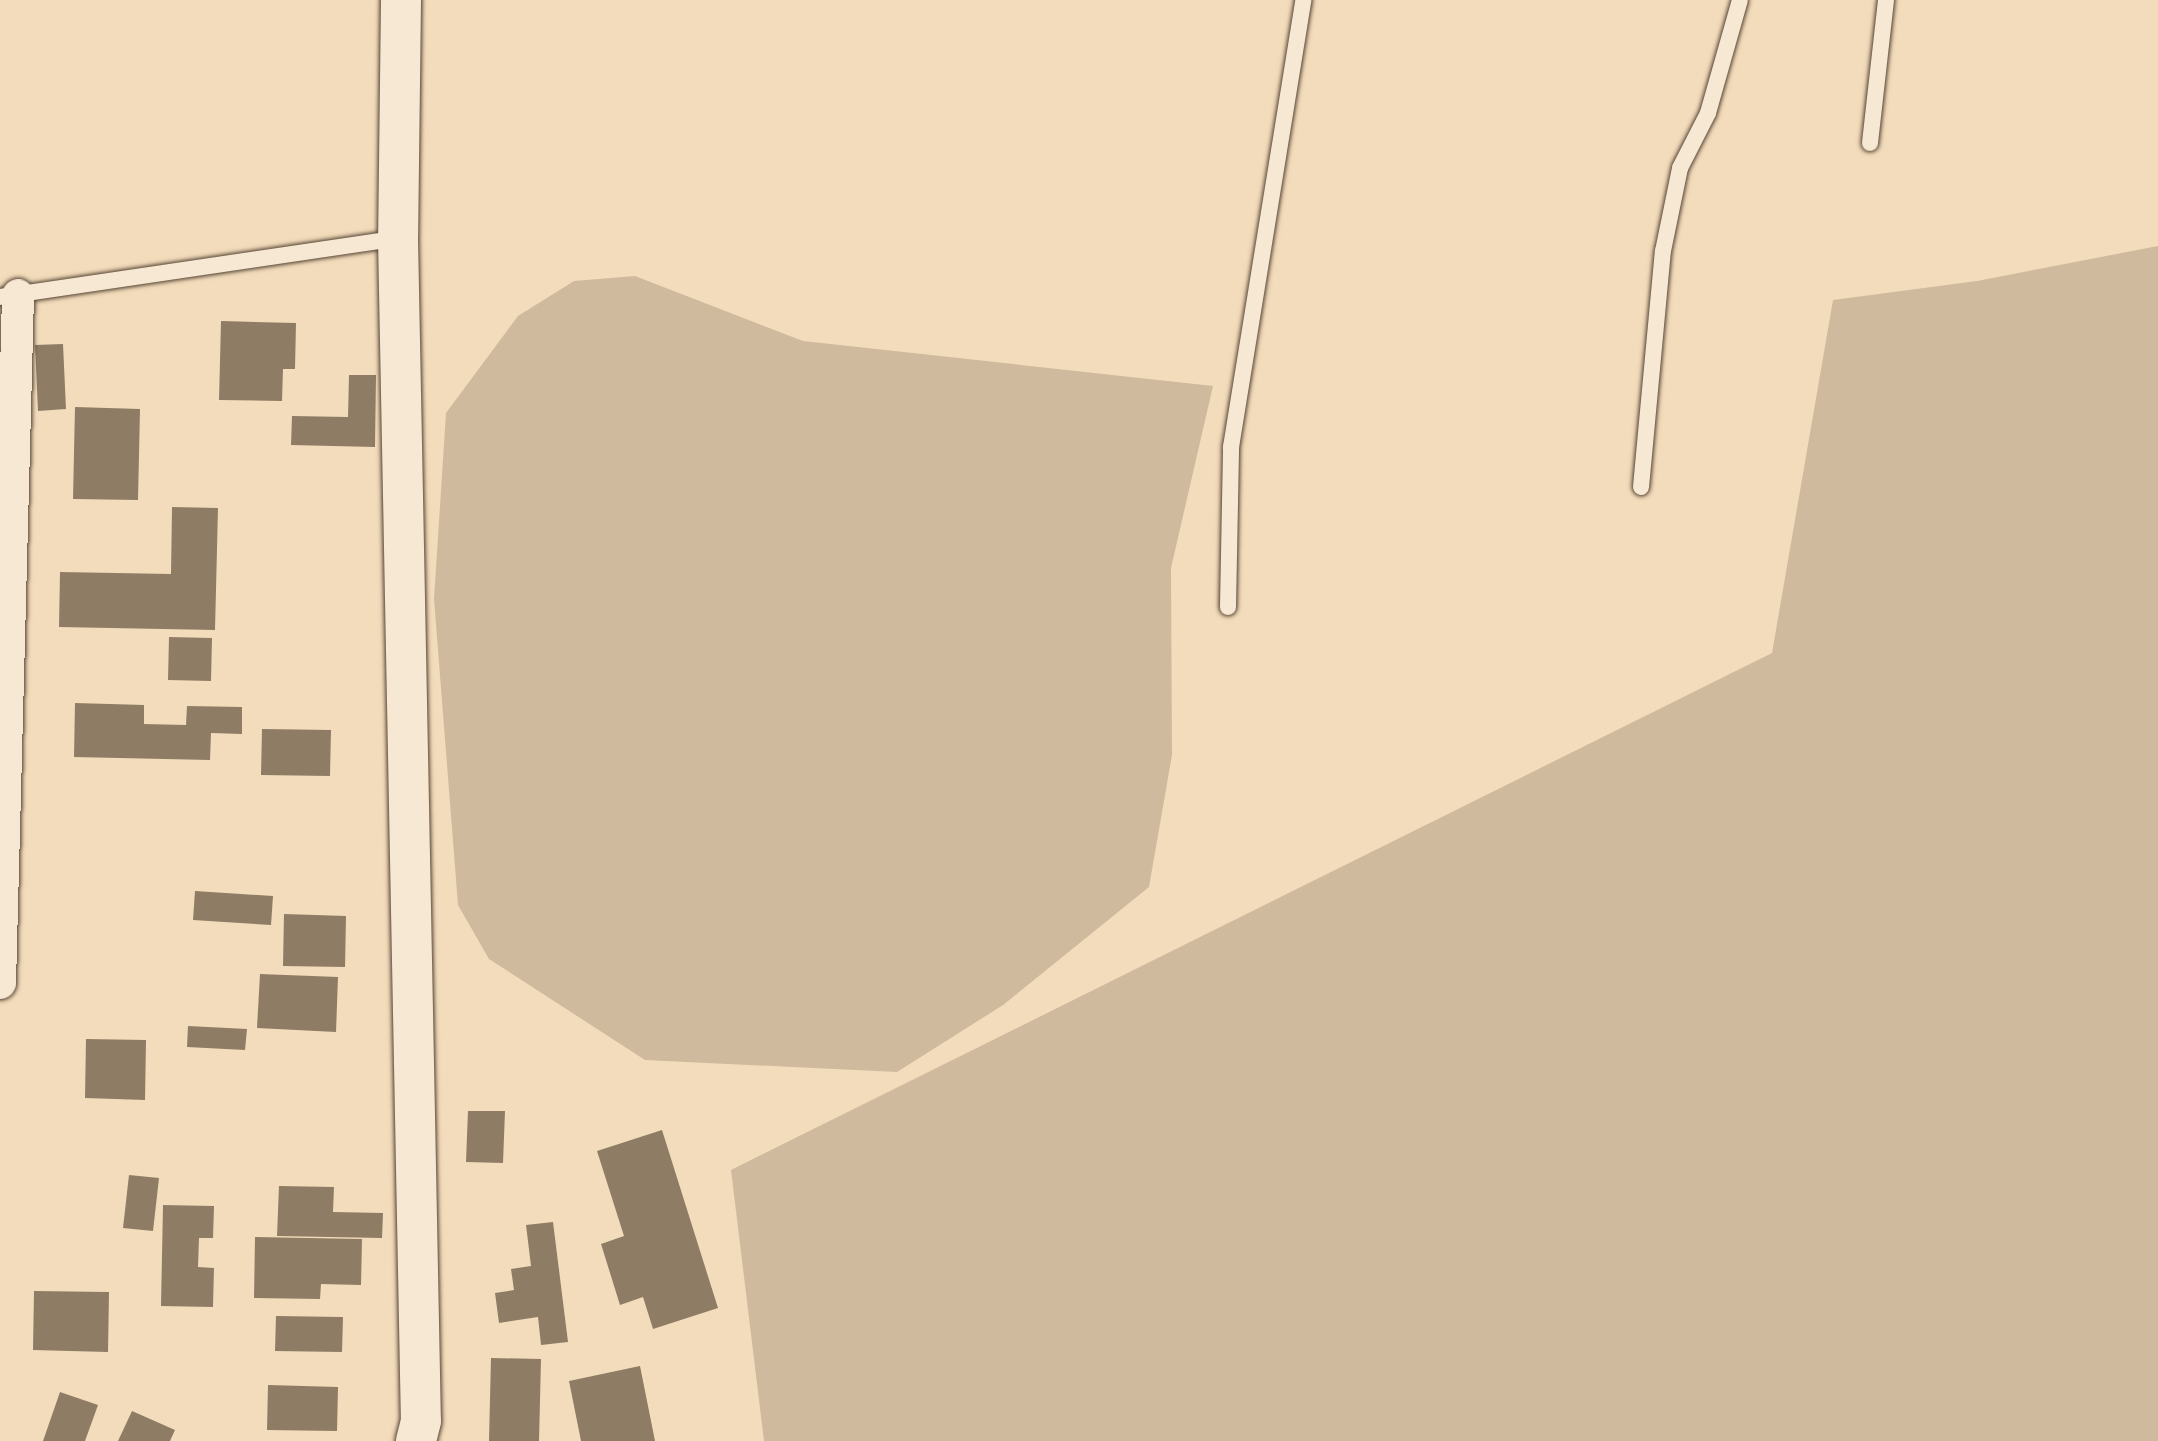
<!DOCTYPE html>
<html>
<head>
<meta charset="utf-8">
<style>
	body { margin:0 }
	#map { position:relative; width:2158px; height:1441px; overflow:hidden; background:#f3dcbb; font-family:"Libre Caslon Text",serif }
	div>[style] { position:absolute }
	.green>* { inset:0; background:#cfba9d }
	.building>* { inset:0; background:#8f7c65 }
	.roads { filter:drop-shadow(0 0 2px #564535) drop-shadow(0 0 2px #564535) }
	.service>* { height:16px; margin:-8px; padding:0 8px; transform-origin:8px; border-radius:8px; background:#f7e8d3 }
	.minor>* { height:32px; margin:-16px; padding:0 16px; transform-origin:16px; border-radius:16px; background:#f7e8d3 }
	.tertiary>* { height:40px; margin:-20px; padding:0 20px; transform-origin:20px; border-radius:20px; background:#f7e8d3 }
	span { translate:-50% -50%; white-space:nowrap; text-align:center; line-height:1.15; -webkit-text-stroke:6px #f7e8d3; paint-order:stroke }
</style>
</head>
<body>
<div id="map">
	<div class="green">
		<i style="clip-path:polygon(2158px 246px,2158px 1441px,764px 1441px,731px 1170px,1772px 653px,1833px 300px,1977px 281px)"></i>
		<i style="clip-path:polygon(635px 276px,803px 341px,1213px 386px,1171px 568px,1172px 755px,1149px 887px,1003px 1005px,897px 1072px,645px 1060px,489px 959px,458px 905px,434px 599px,446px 413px,518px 316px,574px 281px)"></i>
	</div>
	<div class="building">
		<i style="clip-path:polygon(221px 321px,296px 323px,295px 369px,283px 369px,282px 401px,219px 400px)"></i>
		<i style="clip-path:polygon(63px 344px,66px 409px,38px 411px,35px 345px)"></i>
		<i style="clip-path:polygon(349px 375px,376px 375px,375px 447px,291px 445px,292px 416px,348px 417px)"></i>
		<i style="clip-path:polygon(75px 407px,140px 409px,138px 500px,73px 499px)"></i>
		<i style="clip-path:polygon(172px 507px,218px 508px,215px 630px,59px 627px,60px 572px,171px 574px)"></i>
		<i style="clip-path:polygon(169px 637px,212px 638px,211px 681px,168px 680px)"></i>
		<i style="clip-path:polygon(75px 703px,144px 705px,144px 724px,186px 725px,187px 706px,242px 707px,242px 734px,211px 733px,210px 760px,74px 757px)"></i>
		<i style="clip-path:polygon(262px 729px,331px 730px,330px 776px,261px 775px)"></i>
		<i style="clip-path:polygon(195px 891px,273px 896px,271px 925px,193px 920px)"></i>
		<i style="clip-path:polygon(284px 914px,346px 916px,345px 967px,283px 966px)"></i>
		<i style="clip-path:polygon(260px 974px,338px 977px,336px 1032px,257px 1028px)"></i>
		<i style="clip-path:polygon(188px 1026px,247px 1029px,245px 1050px,187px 1047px)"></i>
		<i style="clip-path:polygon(86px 1039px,146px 1040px,145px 1100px,85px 1098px)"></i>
		<i style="clip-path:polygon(468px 1111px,505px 1111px,503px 1163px,466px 1162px)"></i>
		<i style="clip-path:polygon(662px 1130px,718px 1308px,653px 1329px,643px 1297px,620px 1305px,601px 1244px,624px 1236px,597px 1151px)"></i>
		<i style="clip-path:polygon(129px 1175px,159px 1178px,153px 1231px,123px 1228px)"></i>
		<i style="clip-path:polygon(279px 1186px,334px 1187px,333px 1212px,383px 1213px,382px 1238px,277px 1236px)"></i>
		<i style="clip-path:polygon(163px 1205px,214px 1206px,213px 1238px,199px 1238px,198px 1267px,214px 1268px,213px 1307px,161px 1306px)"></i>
		<i style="clip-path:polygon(553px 1222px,568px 1342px,541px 1345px,538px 1317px,499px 1323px,495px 1293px,514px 1290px,511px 1269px,531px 1266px,526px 1225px)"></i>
		<i style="clip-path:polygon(255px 1237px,362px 1239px,361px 1285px,321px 1284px,320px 1299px,254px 1298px)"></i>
		<i style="clip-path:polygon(34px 1291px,109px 1292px,108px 1352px,33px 1350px)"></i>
		<i style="clip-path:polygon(276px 1316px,343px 1317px,342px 1352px,275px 1351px)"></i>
		<i style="clip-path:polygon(491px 1358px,541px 1359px,539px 1441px,489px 1441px)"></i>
		<i style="clip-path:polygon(640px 1366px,655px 1441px,581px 1441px,569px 1381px)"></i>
		<i style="clip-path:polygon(268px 1385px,338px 1387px,337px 1431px,267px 1430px)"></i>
		<i style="clip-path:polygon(60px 1392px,98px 1405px,85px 1441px,43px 1441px)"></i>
		<i style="clip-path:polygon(132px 1411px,175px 1430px,170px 1441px,118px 1441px)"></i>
	</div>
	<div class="roads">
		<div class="service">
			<i style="left:1870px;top:143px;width:144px;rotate:-83.6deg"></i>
			<i style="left:0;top:297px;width:402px;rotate:-8.4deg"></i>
			<i style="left:1641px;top:487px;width:237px;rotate:-84.7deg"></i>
			<i style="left:1663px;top:251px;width:85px;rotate:-78.4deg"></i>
			<i style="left:1680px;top:168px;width:62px;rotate:-63deg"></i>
			<i style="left:1708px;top:113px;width:117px;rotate:-74.2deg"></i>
			<i style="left:1228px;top:607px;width:160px;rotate:-88.9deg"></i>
			<i style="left:1231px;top:447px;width:453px;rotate:-80.8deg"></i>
		</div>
		<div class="minor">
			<i style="left:0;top:983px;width:688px;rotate:-88.5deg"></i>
		</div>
		<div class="tertiary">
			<i style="left:401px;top:0;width:238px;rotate:90.7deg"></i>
			<i style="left:398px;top:238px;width:1183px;rotate:88.89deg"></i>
			<i style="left:421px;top:1421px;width:21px;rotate:104deg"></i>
		</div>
	</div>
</div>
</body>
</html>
